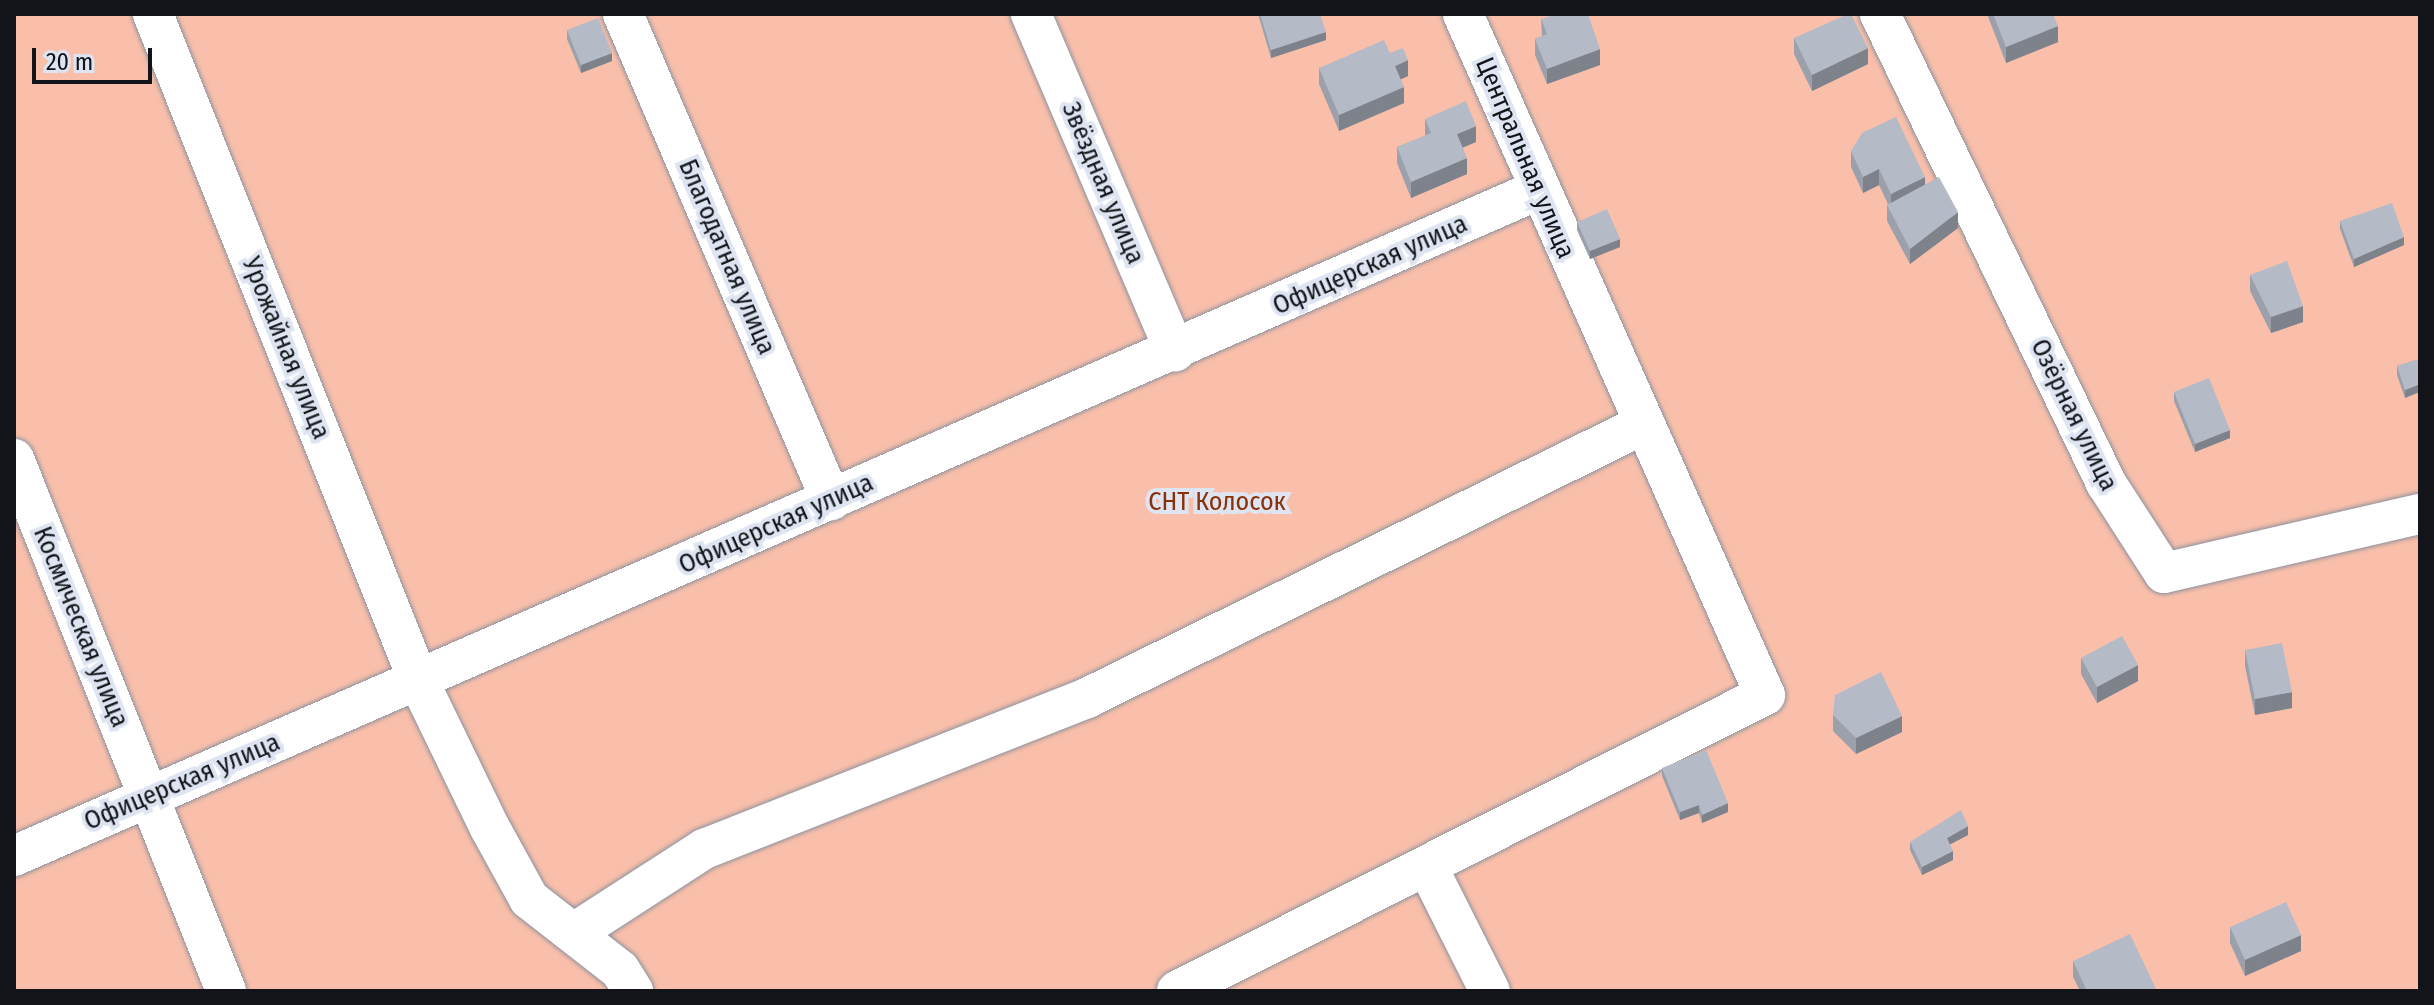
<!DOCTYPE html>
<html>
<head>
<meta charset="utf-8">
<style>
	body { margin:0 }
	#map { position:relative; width:2434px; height:1005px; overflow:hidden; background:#dee4f1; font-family:"Fira Sans Condensed",sans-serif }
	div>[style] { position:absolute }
	.green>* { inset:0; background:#f9bfaa }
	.roads { filter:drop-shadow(0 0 2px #8d929e) drop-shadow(0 0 2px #8d929e) }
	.street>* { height:40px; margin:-20px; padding:0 20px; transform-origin:20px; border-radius:20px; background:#fff }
	.wall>* { inset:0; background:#9ba0aa }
	.shaded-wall>* { inset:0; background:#7e828b }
	.building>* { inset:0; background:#b4bac6 }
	span { translate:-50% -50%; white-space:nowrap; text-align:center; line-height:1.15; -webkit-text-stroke:8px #dee4f1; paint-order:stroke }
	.street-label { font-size:26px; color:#121419 }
	.park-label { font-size:26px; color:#8a3108 }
	.frame { position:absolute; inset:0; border:16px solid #121419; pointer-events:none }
	.scale { position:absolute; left:32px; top:48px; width:120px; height:36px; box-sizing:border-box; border:4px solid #121419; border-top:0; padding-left:10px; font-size:24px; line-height:28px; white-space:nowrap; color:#121419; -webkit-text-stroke:6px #dee4f1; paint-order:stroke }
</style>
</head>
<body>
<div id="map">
	<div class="green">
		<i style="clip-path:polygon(14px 14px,2420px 14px,2420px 991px,14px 991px)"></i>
	</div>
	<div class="roads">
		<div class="street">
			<i style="left:153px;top:14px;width:719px;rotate:68.29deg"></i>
			<i style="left:419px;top:682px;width:162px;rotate:64.1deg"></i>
			<i style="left:490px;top:828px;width:81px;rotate:61.2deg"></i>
			<i style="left:529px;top:899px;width:115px;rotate:38deg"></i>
			<i style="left:620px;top:970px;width:25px;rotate:58deg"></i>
			<i style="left:623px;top:14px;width:529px;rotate:66.83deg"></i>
			<i style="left:1031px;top:14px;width:367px;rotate:66.9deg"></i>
			<i style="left:1880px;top:14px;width:521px;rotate:64.27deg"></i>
			<i style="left:2106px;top:483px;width:107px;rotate:57.2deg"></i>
			<i style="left:2164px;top:573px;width:263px;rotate:-13deg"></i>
			<i style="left:14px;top:459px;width:573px;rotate:68.27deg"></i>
			<i style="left:14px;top:856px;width:1663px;rotate:-23.61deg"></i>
			<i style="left:1427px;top:866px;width:140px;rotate:63.3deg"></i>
			<i style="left:574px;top:933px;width:155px;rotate:-32.9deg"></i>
			<i style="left:704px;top:849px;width:412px;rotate:-21.5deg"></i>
			<i style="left:1087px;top:698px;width:621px;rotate:-26.19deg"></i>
			<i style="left:1177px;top:991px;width:658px;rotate:-26.72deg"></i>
			<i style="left:1765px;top:695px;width:745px;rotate:-113.92deg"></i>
		</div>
	</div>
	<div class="wall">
		<i style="clip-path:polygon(1258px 14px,1320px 14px,1326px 40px,1271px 58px)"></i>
		<i style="clip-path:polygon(1987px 14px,2053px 14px,2058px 42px,2006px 63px)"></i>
		<i style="clip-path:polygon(1541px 19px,1600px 65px,1547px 84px,1535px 55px,1535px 39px,1542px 36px)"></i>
		<i style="clip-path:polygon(567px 30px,612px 61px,581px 73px,567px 39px)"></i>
		<i style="clip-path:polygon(1794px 38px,1868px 64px,1812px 91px,1794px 54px)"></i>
		<i style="clip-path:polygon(1319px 68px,1408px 76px,1401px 79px,1404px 103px,1339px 131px,1319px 84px)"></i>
		<i style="clip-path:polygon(1425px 119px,1476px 142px,1463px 147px,1467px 174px,1411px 198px,1397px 163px,1397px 147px,1425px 136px)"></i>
		<i style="clip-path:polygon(1851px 151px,1925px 185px,1958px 228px,1910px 264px,1887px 221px,1887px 205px,1888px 204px,1879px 185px,1863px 193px,1851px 167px)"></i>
		<i style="clip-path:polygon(2340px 221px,2404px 245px,2354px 267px,2340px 229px)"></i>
		<i style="clip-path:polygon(1577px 222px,1620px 247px,1590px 259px,1577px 230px)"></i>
		<i style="clip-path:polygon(2250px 275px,2303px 322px,2271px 333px,2250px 291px)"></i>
		<i style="clip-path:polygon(2420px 359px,2405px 398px,2397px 375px,2397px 366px)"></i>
		<i style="clip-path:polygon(2174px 392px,2230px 438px,2195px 452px,2174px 401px)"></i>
		<i style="clip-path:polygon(2245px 650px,2292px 708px,2255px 715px,2245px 666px)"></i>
		<i style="clip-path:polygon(2081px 658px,2138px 681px,2097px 703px,2081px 674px)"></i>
		<i style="clip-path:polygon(1833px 715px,1902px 732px,1856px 754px,1833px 731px)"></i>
		<i style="clip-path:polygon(1662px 768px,1728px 812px,1702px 823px,1699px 813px,1680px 820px,1662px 776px)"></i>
		<i style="clip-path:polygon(1968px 835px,1950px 844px,1953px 860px,1922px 875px,1910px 850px,1910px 842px)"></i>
		<i style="clip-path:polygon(2230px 927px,2301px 951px,2245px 976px,2230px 943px)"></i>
		<i style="clip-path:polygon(2073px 961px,2157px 991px,2080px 991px,2073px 977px)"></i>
	</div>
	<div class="shaded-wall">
		<i style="clip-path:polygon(2058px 26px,2058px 42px,2006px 63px,2006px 47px)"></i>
		<i style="clip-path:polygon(1326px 32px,1326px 40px,1271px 58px,1271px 50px)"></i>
		<i style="clip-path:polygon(1868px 48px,1868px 64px,1812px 91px,1812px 75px)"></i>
		<i style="clip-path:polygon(1600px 49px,1600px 65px,1547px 84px,1547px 69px)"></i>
		<i style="clip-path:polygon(612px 53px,612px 61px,581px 73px,581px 65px)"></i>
		<i style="clip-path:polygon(1408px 60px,1408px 76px,1395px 82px,1395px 66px)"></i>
		<i style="clip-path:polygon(1404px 87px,1404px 103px,1339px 131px,1339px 115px)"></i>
		<i style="clip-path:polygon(1476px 126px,1476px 142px,1457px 150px,1457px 134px)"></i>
		<i style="clip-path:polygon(1467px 158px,1467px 174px,1411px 198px,1411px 182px)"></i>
		<i style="clip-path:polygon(1879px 169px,1879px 185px,1863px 193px,1863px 177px)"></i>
		<i style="clip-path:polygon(1925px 177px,1925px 193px,1891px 210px,1891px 194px)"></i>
		<i style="clip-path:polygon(1958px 212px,1958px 228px,1910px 264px,1910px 249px)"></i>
		<i style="clip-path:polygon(2404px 237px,2404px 245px,2354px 267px,2354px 259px)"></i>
		<i style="clip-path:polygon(1620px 239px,1620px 247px,1590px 259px,1590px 251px)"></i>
		<i style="clip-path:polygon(2303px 306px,2303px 322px,2271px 333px,2271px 317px)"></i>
		<i style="clip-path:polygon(2420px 384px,2420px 392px,2405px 398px,2405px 390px)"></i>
		<i style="clip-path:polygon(2230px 430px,2230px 438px,2195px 452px,2195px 444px)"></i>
		<i style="clip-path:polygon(2138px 665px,2138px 681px,2097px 703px,2097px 687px)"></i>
		<i style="clip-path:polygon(2292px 692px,2292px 708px,2255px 715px,2255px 699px)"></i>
		<i style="clip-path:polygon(1902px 716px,1902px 732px,1856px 754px,1856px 738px)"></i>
		<i style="clip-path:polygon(1728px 803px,1728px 812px,1702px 823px,1702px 815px)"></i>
		<i style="clip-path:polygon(1699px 805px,1699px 813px,1680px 820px,1680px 812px)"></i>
		<i style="clip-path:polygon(1968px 826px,1968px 835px,1947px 846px,1947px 838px)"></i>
		<i style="clip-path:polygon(1953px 851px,1953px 860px,1922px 875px,1922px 867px)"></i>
		<i style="clip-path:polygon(2301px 935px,2301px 951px,2245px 976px,2245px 960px)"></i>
	</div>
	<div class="building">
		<i style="clip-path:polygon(1260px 14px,1320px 14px,1326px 32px,1271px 50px)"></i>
		<i style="clip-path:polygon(1556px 14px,1588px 14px,1600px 49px,1547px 69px,1535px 39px,1547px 34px,1541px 19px)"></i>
		<i style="clip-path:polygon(1848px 14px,1851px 14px,1868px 48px,1812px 75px,1794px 38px)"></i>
		<i style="clip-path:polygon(1993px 14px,2053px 14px,2058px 26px,2006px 47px)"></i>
		<i style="clip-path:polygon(598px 18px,612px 53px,581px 65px,567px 30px)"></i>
		<i style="clip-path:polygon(1384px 40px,1390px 53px,1403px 48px,1408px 60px,1395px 66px,1404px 87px,1339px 115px,1319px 68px)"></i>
		<i style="clip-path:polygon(1466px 101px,1476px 126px,1457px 134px,1467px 158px,1411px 182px,1397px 147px,1431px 133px,1425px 119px)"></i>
		<i style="clip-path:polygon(1896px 117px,1925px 177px,1891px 194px,1879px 169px,1863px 177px,1851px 151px,1862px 133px)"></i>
		<i style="clip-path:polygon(1939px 177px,1958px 212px,1910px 249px,1887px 205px)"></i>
		<i style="clip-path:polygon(2392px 203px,2404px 237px,2354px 259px,2340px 221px)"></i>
		<i style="clip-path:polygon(1607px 209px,1620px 239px,1590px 251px,1577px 222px)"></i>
		<i style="clip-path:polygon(2287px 261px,2303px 306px,2271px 317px,2250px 275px)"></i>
		<i style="clip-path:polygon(2420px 359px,2420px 384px,2405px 390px,2397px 366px)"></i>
		<i style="clip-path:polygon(2209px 378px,2230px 430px,2195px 444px,2174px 392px)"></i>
		<i style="clip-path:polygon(2122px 636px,2138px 665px,2097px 687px,2081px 658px)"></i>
		<i style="clip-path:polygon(2282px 643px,2292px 692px,2255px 699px,2245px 650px)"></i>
		<i style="clip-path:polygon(1881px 672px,1902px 716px,1856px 738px,1833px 715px,1835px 695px)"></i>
		<i style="clip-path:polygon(1706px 750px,1728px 803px,1702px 815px,1699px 805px,1680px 812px,1662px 768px)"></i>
		<i style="clip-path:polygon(1961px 810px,1968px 826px,1947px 838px,1953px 851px,1922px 867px,1910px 842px)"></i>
		<i style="clip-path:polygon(2286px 902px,2301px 935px,2245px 960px,2230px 927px)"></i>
		<i style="clip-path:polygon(2130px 934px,2157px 991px,2087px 991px,2073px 961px)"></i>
	</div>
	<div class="street-label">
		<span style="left:1525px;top:158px;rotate:67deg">Центральная улица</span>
		<span style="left:1103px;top:183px;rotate:67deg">Звёздная улица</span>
		<span style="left:727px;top:257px;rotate:67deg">Благодатная улица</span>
		<span style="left:1370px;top:265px;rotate:-24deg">Офицерская улица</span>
		<span style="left:286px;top:348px;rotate:68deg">Урожайная улица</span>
		<span style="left:2074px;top:415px;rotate:64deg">Озёрная улица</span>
		<span style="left:776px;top:524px;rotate:-24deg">Офицерская улица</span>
		<span style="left:81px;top:627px;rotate:68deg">Космическая улица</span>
		<span style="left:182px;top:782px;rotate:-23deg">Офицерская улица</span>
	</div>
	<div class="park-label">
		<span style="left:1217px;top:502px">СНТ Колосок</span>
	</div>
	<div class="frame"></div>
	<div class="scale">20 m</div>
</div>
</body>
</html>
